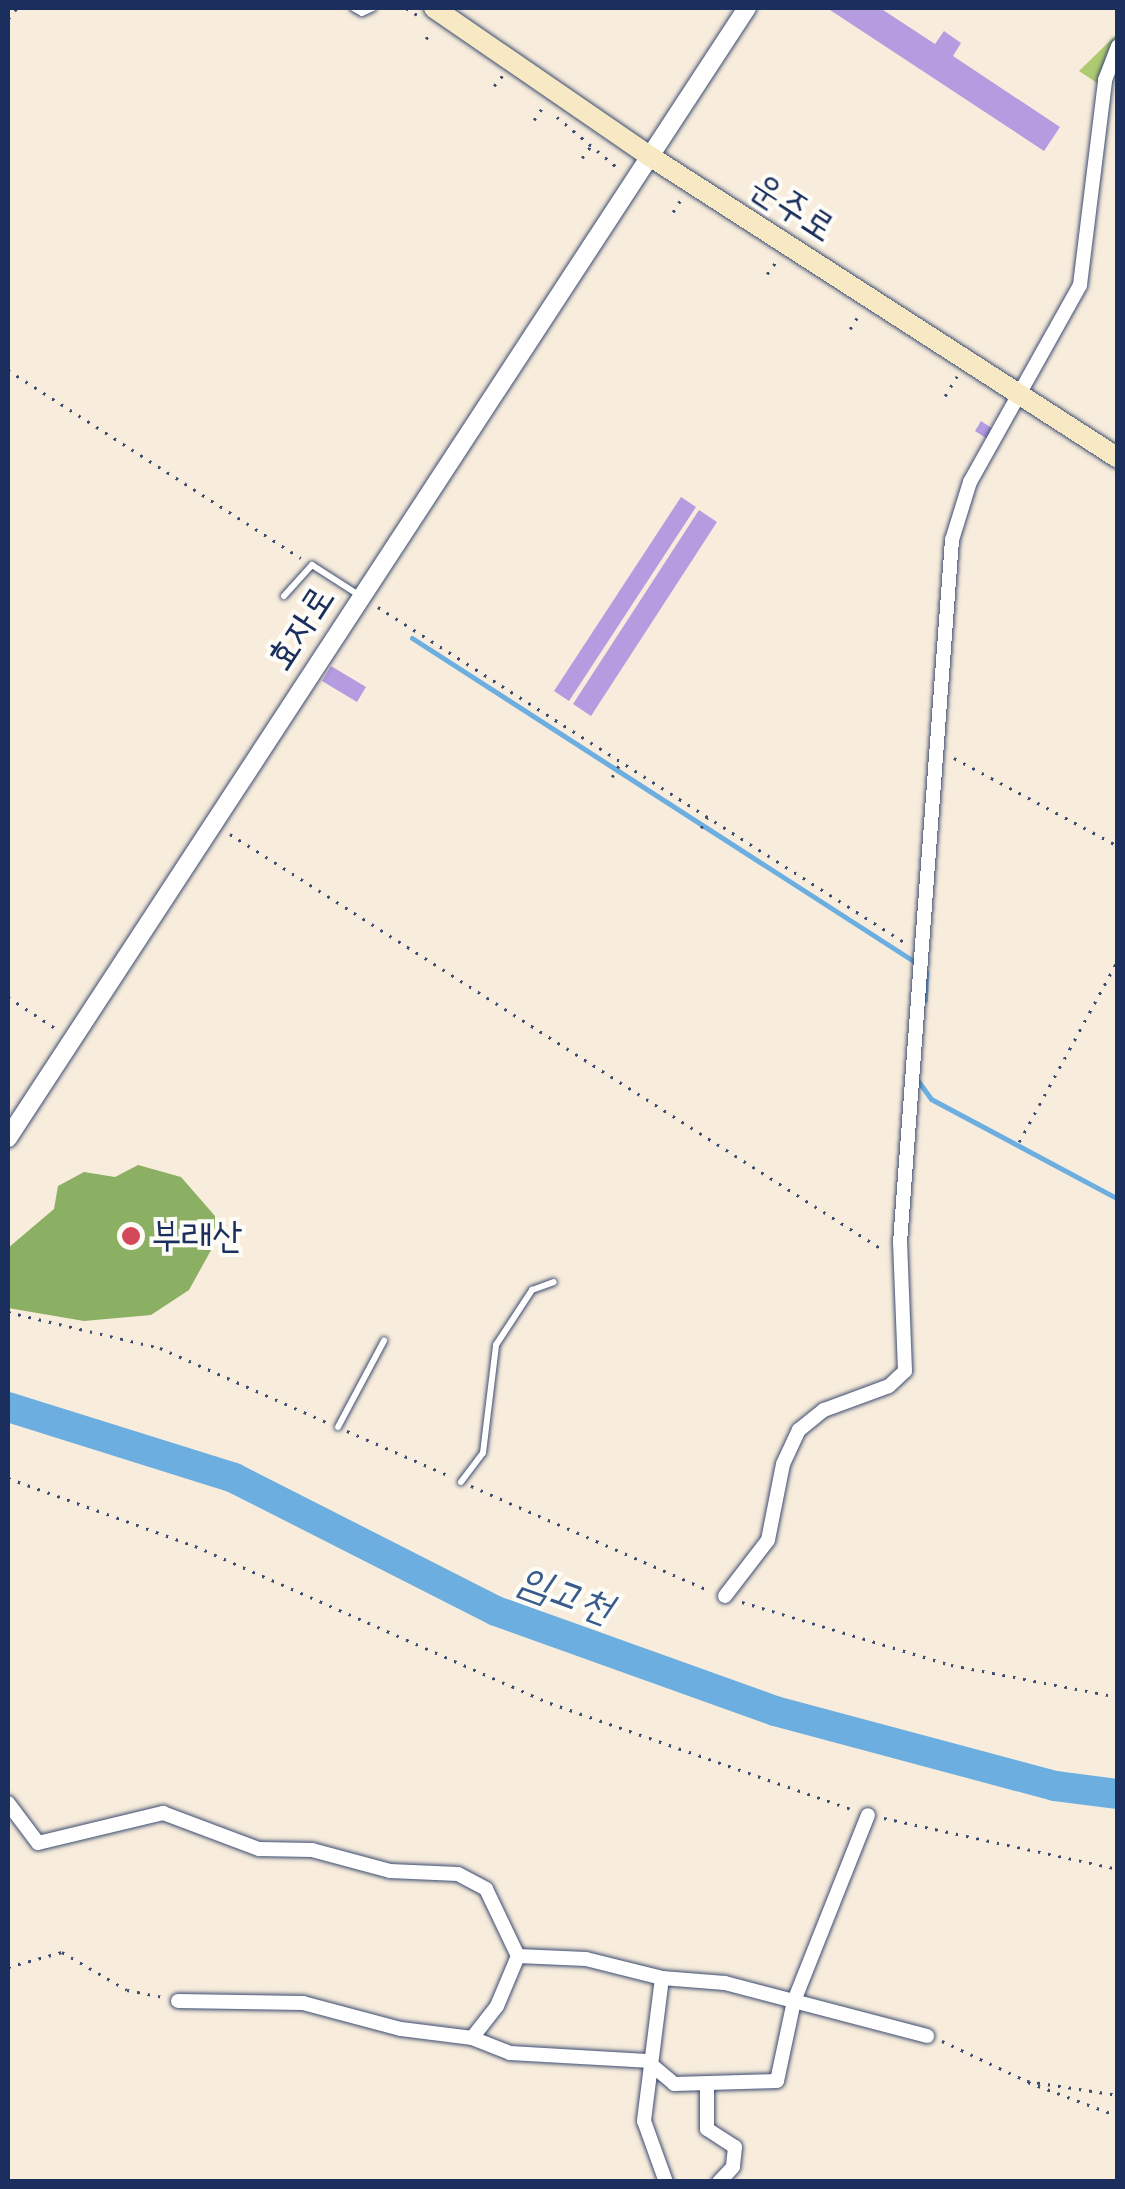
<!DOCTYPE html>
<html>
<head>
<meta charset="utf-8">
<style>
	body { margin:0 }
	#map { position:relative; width:1125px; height:2189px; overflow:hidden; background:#f8eddc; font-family:Itim,"Poor Story",sans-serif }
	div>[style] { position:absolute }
	.green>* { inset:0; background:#afcb71 }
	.forest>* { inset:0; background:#8baf63 }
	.stream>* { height:5px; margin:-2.5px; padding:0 2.5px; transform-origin:2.5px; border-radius:2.5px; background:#6caee0 }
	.river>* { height:30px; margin:-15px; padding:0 15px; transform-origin:15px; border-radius:15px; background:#6caee0 }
	.building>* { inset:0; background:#b59bdf }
	.path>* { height:2.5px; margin-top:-1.25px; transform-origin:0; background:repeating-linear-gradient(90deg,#3c4c71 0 2.5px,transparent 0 10.5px) }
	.roads { filter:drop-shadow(0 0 2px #3c4c71) drop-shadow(0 0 2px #3c4c71) }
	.service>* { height:6px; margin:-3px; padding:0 3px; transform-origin:3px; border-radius:3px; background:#fff }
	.minor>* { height:14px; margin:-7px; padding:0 7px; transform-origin:7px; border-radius:7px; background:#fff }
	.tertiary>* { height:18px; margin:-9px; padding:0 9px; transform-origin:9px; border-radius:9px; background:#fff }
	.secondary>* { height:20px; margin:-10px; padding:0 10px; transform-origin:10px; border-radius:10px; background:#f7e9c3 }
	.dots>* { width:28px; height:28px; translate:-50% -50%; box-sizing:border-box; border:5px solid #fdfcf7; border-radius:50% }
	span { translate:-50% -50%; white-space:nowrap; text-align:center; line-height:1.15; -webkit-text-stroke:8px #fdfcf7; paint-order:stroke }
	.street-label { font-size:38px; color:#1b2f5e }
	.poi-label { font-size:38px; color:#1b2f5e }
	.left { translate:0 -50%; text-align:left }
	.water-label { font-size:40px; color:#375b8c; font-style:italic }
	.frame { position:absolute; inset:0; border:10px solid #1b2f5e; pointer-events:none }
</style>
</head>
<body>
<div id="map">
	<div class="green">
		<i style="clip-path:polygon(1117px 34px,1104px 63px,1100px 85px,1079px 71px)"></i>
	</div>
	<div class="forest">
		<i style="clip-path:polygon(138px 1165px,181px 1177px,215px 1216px,215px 1243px,189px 1290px,151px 1315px,84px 1321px,8px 1308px,8px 1248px,54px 1209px,58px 1186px,84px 1172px,115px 1177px)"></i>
	</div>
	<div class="stream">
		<i style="left:412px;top:638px;width:602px;rotate:32.79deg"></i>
		<i style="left:925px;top:1000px;width:28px;rotate:-88deg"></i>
		<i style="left:918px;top:1081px;width:22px;rotate:54deg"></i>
		<i style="left:931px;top:1099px;width:212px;rotate:28.1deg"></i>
	</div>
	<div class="river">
		<i style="left:8px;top:1407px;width:237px;rotate:17.4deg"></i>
		<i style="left:234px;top:1478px;width:294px;rotate:26.9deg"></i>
		<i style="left:496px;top:1611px;width:296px;rotate:19.7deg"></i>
		<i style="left:775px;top:1711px;width:290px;rotate:15deg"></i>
		<i style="left:1055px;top:1786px;width:64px;rotate:7.2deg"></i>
	</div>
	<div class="building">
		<i style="clip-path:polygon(827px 8px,880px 8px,935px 44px,944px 31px,961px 43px,953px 56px,1060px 127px,1044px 151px)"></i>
		<i style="clip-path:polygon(981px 421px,996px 431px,989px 440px,975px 431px)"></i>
		<i style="clip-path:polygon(681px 497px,696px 507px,569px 701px,554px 691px)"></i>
		<i style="clip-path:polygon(699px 510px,717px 522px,591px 716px,573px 704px)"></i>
		<i style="clip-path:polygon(331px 666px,366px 687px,357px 702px,322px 681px)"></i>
	</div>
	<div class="path">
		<i style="left:406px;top:8px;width:13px;rotate:32deg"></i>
		<i style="left:8px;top:19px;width:14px;rotate:-51deg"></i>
		<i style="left:426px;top:39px;width:9px;rotate:-58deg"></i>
		<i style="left:494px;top:86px;width:13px;rotate:-51deg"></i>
		<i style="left:557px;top:117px;width:81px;rotate:40deg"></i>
		<i style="left:534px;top:120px;width:18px;rotate:-56deg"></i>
		<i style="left:582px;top:158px;width:14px;rotate:-54deg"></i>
		<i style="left:673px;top:212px;width:13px;rotate:-58deg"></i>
		<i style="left:767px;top:274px;width:19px;rotate:-54deg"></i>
		<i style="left:850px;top:329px;width:19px;rotate:-58deg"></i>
		<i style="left:8px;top:370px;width:348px;rotate:32.7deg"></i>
		<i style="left:945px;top:396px;width:23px;rotate:-59deg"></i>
		<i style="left:378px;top:607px;width:627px;rotate:32.5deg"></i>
		<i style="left:954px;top:758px;width:186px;rotate:28.2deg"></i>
		<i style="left:612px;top:777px;width:17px;rotate:-59deg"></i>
		<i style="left:701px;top:828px;width:12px;rotate:-59deg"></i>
		<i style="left:230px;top:834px;width:776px;rotate:32.48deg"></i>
		<i style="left:8px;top:997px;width:60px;rotate:33.4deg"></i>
		<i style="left:1019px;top:1142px;width:207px;rotate:-61.5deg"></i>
		<i style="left:8px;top:1312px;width:156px;rotate:13.3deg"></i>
		<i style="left:160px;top:1348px;width:182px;rotate:24deg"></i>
		<i style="left:347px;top:1431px;width:112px;rotate:23.6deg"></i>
		<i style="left:8px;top:1478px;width:199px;rotate:20deg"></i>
		<i style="left:195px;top:1546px;width:388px;rotate:23.9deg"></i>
		<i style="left:550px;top:1703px;width:321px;rotate:19.4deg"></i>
		<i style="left:471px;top:1486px;width:261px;rotate:23.7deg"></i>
		<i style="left:742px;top:1602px;width:218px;rotate:16.8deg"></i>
		<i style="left:951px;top:1665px;width:170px;rotate:10.8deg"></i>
		<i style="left:884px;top:1818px;width:239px;rotate:12.3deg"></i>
		<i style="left:8px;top:1967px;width:56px;rotate:-15.5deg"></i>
		<i style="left:62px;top:1952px;width:75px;rotate:30.3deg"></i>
		<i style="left:127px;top:1990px;width:36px;rotate:11deg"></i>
		<i style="left:942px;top:2041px;width:94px;rotate:25.2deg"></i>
		<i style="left:1027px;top:2081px;width:92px;rotate:8.7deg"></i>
		<i style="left:1028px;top:2082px;width:96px;rotate:20.7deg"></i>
	</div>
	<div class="roads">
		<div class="service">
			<i style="left:353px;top:8px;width:10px;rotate:29deg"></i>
			<i style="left:362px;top:13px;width:12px;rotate:-24deg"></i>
			<i style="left:284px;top:596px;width:42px;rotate:-47.9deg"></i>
			<i style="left:312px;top:565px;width:56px;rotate:32.6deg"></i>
			<i style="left:338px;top:1427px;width:98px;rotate:-61.9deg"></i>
			<i style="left:461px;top:1482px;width:36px;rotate:-53deg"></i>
			<i style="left:483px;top:1453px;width:109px;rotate:-83.1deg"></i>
			<i style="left:496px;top:1345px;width:66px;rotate:-56.8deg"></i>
			<i style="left:532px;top:1290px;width:23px;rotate:-20deg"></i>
		</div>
		<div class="minor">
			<i style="left:725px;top:1596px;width:71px;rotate:-52.5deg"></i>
			<i style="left:768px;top:1540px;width:77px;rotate:-78.8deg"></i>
			<i style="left:783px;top:1464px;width:38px;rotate:-65deg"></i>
			<i style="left:799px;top:1430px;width:32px;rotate:-39deg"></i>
			<i style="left:824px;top:1410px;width:69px;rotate:-20.3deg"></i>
			<i style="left:889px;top:1386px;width:22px;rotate:-43deg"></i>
			<i style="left:905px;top:1371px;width:128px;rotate:-92.2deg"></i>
			<i style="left:900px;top:1243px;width:705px;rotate:-85.77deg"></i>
			<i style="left:952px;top:540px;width:61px;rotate:-72.8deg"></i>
			<i style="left:970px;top:482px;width:226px;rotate:-60.8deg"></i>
			<i style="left:1080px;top:285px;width:207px;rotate:-83deg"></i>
			<i style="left:1105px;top:80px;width:36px;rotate:-69deg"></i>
			<i style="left:8px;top:1803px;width:50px;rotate:53.1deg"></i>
			<i style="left:38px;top:1843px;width:129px;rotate:-13.5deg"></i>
			<i style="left:163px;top:1813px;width:103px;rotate:20.6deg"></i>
			<i style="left:259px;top:1849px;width:53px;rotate:1.1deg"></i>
			<i style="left:312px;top:1850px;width:81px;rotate:15.1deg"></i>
			<i style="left:390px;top:1871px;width:68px;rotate:2.5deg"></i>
			<i style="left:458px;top:1874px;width:32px;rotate:28deg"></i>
			<i style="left:486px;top:1889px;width:74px;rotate:64.5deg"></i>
			<i style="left:518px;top:1956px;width:68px;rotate:2.5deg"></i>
			<i style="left:586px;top:1959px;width:78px;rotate:14deg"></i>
			<i style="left:662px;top:1978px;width:63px;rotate:4.5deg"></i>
			<i style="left:725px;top:1983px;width:209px;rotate:14.7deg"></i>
			<i style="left:662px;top:1978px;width:144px;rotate:97.2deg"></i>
			<i style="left:644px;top:2121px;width:65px;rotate:70.2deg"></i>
			<i style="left:178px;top:2001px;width:125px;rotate:0.9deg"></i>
			<i style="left:303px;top:2003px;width:101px;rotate:14.9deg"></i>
			<i style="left:401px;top:2029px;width:72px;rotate:7.2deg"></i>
			<i style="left:472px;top:2038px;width:41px;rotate:-52deg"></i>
			<i style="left:497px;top:2006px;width:54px;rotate:-67.2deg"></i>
			<i style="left:472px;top:2038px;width:41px;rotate:21.5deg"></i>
			<i style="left:510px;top:2053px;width:137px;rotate:3.3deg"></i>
			<i style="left:647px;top:2061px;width:35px;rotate:40deg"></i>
			<i style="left:674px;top:2084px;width:103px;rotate:-1.7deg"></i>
			<i style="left:777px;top:2081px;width:82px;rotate:-78deg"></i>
			<i style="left:794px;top:2001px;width:200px;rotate:-68.3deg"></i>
			<i style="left:707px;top:2087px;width:42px;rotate:90deg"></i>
			<i style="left:707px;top:2129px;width:33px;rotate:33deg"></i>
			<i style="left:735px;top:2147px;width:20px;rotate:96deg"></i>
			<i style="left:733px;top:2167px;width:21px;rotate:133deg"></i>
		</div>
		<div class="tertiary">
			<i style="left:8px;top:1138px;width:1350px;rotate:-56.82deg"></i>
		</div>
		<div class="secondary">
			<i style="left:434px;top:8px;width:260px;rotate:34.5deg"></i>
			<i style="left:648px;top:155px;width:559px;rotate:32.81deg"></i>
		</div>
	</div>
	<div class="dots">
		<i style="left:131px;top:1236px;background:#d1495b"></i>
	</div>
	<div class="street-label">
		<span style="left:793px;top:207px;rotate:33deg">운주로</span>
		<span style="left:300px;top:628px;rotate:-57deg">효자로</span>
	</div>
	<div class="poi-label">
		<span class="left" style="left:151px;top:1236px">부래산</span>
	</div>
	<div class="water-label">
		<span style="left:566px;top:1593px;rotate:20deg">임고천</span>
	</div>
	<div class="frame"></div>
</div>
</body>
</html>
